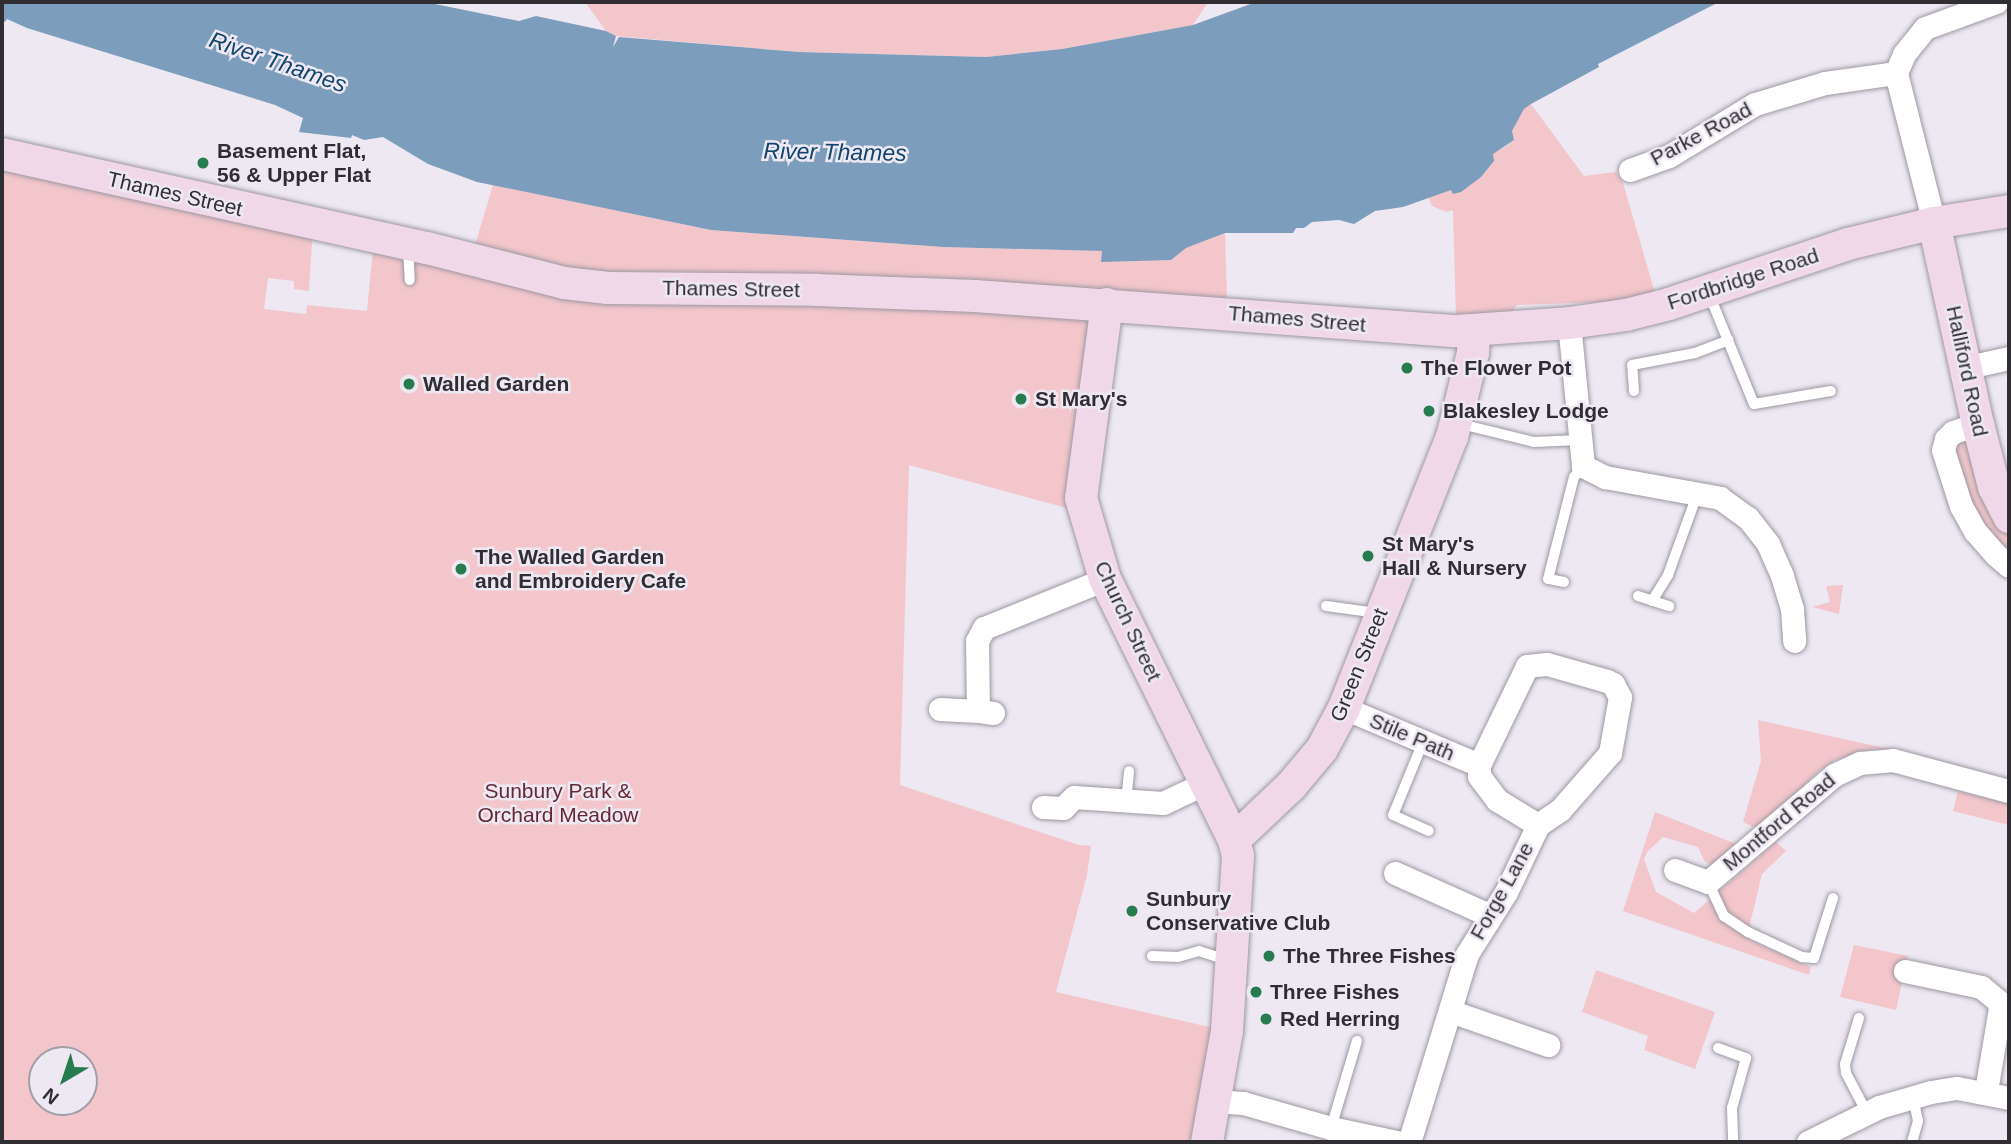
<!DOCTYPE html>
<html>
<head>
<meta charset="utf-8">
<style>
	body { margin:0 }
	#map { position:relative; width:2011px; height:1144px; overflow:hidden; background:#ede8f2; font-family:Helvetica,sans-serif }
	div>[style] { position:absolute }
	.green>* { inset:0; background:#f2c6cb }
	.water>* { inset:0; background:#7d9dbc }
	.roads { filter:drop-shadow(0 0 2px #9d98a2) drop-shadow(0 0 2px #9d98a2) }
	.lane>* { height:10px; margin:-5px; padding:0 5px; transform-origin:5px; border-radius:5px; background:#fff }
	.street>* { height:23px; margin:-11.5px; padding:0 11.5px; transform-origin:11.5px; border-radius:11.5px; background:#fff }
	.secondary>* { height:32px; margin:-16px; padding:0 16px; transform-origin:16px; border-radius:16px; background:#f1d8e9 }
	.dots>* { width:19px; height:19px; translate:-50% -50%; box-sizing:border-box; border:4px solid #ede8f2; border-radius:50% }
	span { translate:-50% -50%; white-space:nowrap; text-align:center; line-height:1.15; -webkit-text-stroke:5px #ede8f2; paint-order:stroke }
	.street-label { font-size:21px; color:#302e32 }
	.poi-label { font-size:21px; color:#302e32; font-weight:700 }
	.left { translate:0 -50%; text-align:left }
	.park-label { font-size:21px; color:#652834 }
	.water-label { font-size:23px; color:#11446e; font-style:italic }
	.frame { position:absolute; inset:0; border:4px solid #302e32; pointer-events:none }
	.north { position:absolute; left:28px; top:1046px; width:70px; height:70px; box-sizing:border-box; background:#ede8f2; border:2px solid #a19ea5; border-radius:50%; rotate:219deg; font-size:19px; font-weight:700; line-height:28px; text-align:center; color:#302e32 }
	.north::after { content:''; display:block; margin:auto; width:24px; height:32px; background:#267b4f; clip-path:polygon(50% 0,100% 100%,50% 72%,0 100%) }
</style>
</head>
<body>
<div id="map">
	<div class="green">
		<i style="clip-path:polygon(585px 2px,1208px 2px,1193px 25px,1062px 49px,986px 57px,799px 52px,616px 36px,606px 31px)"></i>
		<i style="clip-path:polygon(1531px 104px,1584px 176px,1616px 172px,1623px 183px,1655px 293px,1606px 302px,1517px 305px,1512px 312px,1456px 318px,1453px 210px,1447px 212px,1432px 206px,1421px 179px,1502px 149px,1514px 140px,1512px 131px,1524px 109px)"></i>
		<i style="clip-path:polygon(evenodd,2px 154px,313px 225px,309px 291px,294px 289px,294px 281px,268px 278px,264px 309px,306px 314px,307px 305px,367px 311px,374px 238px,564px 283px,1107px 304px,1085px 513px,909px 465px,900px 785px,1079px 845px,1091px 846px,1087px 875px,1056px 992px,1227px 1031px,1207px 1142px,2px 1142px,2px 154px,42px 1060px,84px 1060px,84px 1102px,42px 1102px,42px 1060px)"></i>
		<i style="clip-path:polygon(493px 185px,711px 230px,943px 247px,1103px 251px,1101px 261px,1171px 260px,1186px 248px,1225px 233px,1227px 301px,576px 274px,475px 245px)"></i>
		<i style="clip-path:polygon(1962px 429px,1980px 485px,1992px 512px,2009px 535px,2009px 566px,1975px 531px,1946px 439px)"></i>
		<i style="clip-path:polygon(1843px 585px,1839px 614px,1812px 607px,1830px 602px,1826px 586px)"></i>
		<i style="clip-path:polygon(1758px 720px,1894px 750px,1872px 749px,1835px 760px,1819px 771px,1758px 829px,1743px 822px,1761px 761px)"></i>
		<i style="clip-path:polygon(1958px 791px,2009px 804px,2009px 825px,1953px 811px)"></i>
		<i style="clip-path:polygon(1655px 812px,1739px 845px,1713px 865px,1705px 862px,1698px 847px,1663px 837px,1647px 852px,1644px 859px,1656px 892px,1694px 913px,1776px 842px,1786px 851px,1762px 874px,1748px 932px,1750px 940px,1811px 967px,1809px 975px,1623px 911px)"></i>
		<i style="clip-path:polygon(1854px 945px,1908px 956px,1896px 1010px,1840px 997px)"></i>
		<i style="clip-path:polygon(1596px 970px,1715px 1012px,1695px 1069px,1644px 1050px,1648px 1036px,1582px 1012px)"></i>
	</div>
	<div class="water">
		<i style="clip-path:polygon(2px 2px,425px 2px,519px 21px,536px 16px,606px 31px,616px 36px,613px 47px,619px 37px,799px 52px,986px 57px,1062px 49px,1193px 25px,1256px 2px,1719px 2px,1598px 64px,1599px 67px,1531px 104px,1524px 109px,1512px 131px,1514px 140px,1493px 154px,1494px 161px,1481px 177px,1461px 192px,1453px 194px,1451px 190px,1403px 207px,1375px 211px,1354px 224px,1339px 220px,1312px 222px,1304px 228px,1296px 228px,1293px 233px,1225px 233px,1186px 248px,1171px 260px,1101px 262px,1102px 251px,943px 247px,711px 230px,477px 182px,428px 164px,383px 137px,364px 140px,352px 135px,351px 138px,299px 132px,303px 118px,275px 105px,27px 28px,7px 19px,5px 22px,2px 20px)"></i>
	</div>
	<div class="roads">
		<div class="lane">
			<i style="left:408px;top:247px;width:33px;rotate:87deg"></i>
			<i style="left:1709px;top:294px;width:119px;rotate:67.8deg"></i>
			<i style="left:1754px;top:404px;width:78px;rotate:-9.6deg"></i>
			<i style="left:1634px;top:391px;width:26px;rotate:-94deg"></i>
			<i style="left:1632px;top:365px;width:64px;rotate:-10.8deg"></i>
			<i style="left:1695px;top:353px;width:36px;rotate:-21deg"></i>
			<i style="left:1469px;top:426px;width:67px;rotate:13.8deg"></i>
			<i style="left:1534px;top:442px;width:46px;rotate:-2.5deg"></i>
			<i style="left:1564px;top:582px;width:16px;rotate:-169deg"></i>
			<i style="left:1548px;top:579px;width:105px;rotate:-75.7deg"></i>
			<i style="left:1574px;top:477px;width:14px;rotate:-51deg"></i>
			<i style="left:1638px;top:596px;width:33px;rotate:18deg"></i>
			<i style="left:1652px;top:601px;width:31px;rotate:-58deg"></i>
			<i style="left:1668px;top:575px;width:88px;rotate:-70.1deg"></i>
			<i style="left:1326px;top:606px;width:51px;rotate:7.8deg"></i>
			<i style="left:1423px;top:742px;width:79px;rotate:112.3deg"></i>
			<i style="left:1393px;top:815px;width:39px;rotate:24deg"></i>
			<i style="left:1126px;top:801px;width:30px;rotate:-84deg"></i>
			<i style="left:1708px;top:882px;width:38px;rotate:65deg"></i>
			<i style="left:1724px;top:916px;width:29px;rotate:34deg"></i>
			<i style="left:1748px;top:932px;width:60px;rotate:24.8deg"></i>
			<i style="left:1802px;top:957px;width:12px;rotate:5deg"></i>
			<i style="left:1814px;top:958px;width:63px;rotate:-72.4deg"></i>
			<i style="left:1152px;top:956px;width:26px;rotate:2deg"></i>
			<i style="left:1178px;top:957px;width:22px;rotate:-16deg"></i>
			<i style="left:1199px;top:951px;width:29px;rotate:18deg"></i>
			<i style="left:1859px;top:1018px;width:48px;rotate:106.9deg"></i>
			<i style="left:1845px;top:1064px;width:9px;rotate:84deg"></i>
			<i style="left:1846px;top:1073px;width:45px;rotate:62.3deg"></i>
			<i style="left:1718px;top:1048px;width:30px;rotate:20deg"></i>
			<i style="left:1746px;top:1058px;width:52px;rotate:105.6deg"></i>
			<i style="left:1732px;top:1108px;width:34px;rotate:88deg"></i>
			<i style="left:1331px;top:1128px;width:91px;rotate:-73.4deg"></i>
			<i style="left:1912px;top:1142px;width:22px;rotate:-74deg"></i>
			<i style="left:1918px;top:1121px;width:25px;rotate:-102deg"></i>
		</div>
		<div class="street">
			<i style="left:1896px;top:73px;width:155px;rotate:75.8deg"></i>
			<i style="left:1630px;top:170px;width:41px;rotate:-19.7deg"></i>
			<i style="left:1669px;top:156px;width:100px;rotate:-31.2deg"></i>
			<i style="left:1755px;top:104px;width:73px;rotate:-16.7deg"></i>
			<i style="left:1825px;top:83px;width:72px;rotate:-8deg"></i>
			<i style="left:1896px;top:73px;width:21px;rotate:-67deg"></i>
			<i style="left:1904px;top:54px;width:33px;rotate:-51deg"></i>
			<i style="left:1925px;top:28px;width:76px;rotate:-20.1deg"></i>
			<i style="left:1569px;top:323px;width:144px;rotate:84.4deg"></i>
			<i style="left:1583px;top:466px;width:25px;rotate:27deg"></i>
			<i style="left:1605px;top:477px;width:117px;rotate:10.3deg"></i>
			<i style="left:1720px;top:498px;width:34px;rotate:36deg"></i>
			<i style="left:1748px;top:518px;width:33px;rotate:52deg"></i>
			<i style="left:1768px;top:544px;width:35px;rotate:66deg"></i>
			<i style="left:1782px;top:576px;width:34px;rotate:73deg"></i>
			<i style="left:1792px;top:609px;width:32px;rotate:86deg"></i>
			<i style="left:1968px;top:367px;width:42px;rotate:-12.4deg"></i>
			<i style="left:1978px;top:424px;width:26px;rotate:162deg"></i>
			<i style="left:1953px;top:432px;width:10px;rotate:135deg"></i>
			<i style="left:1946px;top:439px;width:11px;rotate:105deg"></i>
			<i style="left:1943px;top:450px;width:59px;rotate:72.2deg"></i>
			<i style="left:1961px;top:506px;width:29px;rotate:61deg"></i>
			<i style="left:1975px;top:531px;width:30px;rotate:49deg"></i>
			<i style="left:1995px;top:554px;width:18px;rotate:41deg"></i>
			<i style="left:1344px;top:708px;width:147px;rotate:22.9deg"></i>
			<i style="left:1479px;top:765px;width:110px;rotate:-64.1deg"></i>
			<i style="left:1527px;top:666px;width:20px;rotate:-6deg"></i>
			<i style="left:1547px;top:664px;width:62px;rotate:15.8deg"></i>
			<i style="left:1607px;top:681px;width:7px;rotate:27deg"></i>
			<i style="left:1613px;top:684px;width:15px;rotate:62deg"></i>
			<i style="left:1620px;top:697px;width:57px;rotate:100.1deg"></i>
			<i style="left:1610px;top:753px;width:76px;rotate:131.3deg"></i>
			<i style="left:1560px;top:810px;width:27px;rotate:146deg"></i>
			<i style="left:1538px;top:825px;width:74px;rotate:115.5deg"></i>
			<i style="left:1506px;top:892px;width:73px;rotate:122.2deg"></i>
			<i style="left:1467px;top:954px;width:197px;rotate:107.1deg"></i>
			<i style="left:940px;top:709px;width:38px;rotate:3deg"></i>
			<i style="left:993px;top:713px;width:15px;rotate:-172deg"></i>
			<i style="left:978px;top:711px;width:70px;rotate:-90.8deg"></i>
			<i style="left:977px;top:641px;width:15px;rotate:-62deg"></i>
			<i style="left:984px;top:628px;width:131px;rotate:-22deg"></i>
			<i style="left:1479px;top:765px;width:11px;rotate:90deg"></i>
			<i style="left:1479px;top:776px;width:30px;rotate:53deg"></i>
			<i style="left:1497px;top:800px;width:48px;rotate:31.4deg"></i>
			<i style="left:1043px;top:807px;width:20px;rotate:3deg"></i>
			<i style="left:1063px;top:808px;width:16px;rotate:-45deg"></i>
			<i style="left:1074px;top:797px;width:89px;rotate:3.9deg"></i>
			<i style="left:1163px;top:803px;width:47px;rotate:-25.5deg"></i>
			<i style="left:1675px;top:870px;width:35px;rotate:20deg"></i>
			<i style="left:1708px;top:882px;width:165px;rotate:-40.3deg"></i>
			<i style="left:1834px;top:775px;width:29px;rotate:-25deg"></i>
			<i style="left:1860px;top:763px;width:33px;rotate:-5deg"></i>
			<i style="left:1893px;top:760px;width:120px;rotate:15deg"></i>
			<i style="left:1395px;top:873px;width:103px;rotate:24.1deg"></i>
			<i style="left:1905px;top:971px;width:78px;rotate:11.9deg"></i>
			<i style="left:1981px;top:987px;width:22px;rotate:39deg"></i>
			<i style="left:1998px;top:1001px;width:7px;rotate:74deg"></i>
			<i style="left:2000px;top:1008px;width:84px;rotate:99.6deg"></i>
			<i style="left:1450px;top:1011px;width:104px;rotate:19.1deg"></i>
			<i style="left:1214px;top:1101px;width:29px;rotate:4deg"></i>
			<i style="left:1243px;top:1103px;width:91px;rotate:15.9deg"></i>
			<i style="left:1331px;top:1128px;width:67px;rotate:12deg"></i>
			<i style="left:1808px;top:1142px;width:79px;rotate:-26.2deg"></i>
			<i style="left:1879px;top:1107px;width:54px;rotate:-16.1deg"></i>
			<i style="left:1931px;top:1092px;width:26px;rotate:-9deg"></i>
			<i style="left:1957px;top:1088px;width:53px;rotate:10.9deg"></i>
		</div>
		<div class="secondary">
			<i style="left:2px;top:154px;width:435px;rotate:12.5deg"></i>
			<i style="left:427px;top:248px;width:141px;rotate:14.3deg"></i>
			<i style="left:564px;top:283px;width:44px;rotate:6.5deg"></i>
			<i style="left:608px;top:288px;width:209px;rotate:0.5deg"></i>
			<i style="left:817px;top:290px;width:158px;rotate:2.2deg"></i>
			<i style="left:975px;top:296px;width:482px;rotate:4.2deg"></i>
			<i style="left:1456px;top:331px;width:113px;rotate:-4deg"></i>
			<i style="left:1569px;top:323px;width:58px;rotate:-8deg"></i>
			<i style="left:1626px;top:315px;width:44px;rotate:-14.3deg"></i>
			<i style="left:1669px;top:304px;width:189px;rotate:-18.5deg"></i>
			<i style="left:1848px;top:244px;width:89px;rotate:-13.7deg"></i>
			<i style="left:1934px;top:223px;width:76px;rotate:-9.1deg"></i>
			<i style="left:1934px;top:223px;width:206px;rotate:77.7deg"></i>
			<i style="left:1978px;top:424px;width:65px;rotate:75.7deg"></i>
			<i style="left:1994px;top:487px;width:34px;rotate:63deg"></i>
			<i style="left:1107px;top:304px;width:196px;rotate:97.6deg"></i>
			<i style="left:1081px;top:498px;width:84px;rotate:73.5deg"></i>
			<i style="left:1105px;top:579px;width:291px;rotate:63.7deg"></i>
			<i style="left:1234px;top:840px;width:16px;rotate:76deg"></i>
			<i style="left:1238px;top:856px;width:175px;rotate:93.6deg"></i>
			<i style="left:1227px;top:1031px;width:113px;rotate:100.2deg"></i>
			<i style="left:1234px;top:840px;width:79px;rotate:-43.5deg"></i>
			<i style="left:1291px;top:786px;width:48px;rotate:-50deg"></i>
			<i style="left:1322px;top:749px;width:47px;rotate:-61.8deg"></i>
			<i style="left:1344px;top:708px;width:292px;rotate:-68.3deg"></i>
			<i style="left:1452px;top:437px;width:87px;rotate:-76deg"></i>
			<i style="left:1473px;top:353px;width:22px;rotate:-87deg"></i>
		</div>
	</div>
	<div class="dots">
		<i style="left:203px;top:163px;background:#267b4f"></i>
		<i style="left:1407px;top:368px;background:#267b4f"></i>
		<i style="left:409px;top:384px;background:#267b4f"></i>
		<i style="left:1021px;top:399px;background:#267b4f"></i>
		<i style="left:1429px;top:411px;background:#267b4f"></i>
		<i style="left:1368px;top:556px;background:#267b4f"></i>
		<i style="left:461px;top:569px;background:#267b4f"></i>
		<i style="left:1132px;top:911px;background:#267b4f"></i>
		<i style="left:1269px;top:956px;background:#267b4f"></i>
		<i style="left:1256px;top:992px;background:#267b4f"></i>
		<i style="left:1266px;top:1019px;background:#267b4f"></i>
	</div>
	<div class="street-label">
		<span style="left:1701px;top:134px;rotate:-28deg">Parke Road</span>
		<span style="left:175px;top:194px;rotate:13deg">Thames Street</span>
		<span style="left:1743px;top:279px;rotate:-18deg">Fordbridge Road</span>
		<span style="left:731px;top:289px;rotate:1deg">Thames Street</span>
		<span style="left:1297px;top:319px;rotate:5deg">Thames Street</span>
		<span style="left:1967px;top:371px;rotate:78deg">Halliford Road</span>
		<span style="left:1128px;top:621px;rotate:65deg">Church Street</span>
		<span style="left:1359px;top:665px;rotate:-68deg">Green Street</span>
		<span style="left:1412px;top:737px;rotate:23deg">Stile Path</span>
		<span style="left:1779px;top:822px;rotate:-40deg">Montford Road</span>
		<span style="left:1502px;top:891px;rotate:-61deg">Forge Lane</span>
	</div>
	<div class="poi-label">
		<span class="left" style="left:217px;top:163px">Basement Flat,<br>56 &amp; Upper Flat</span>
		<span class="left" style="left:1421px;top:368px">The Flower Pot</span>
		<span class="left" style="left:423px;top:384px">Walled Garden</span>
		<span class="left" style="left:1035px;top:399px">St Mary's</span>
		<span class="left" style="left:1443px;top:411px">Blakesley Lodge</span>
		<span class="left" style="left:1382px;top:556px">St Mary's<br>Hall &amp; Nursery</span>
		<span class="left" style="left:475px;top:569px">The Walled Garden<br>and Embroidery Cafe</span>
		<span class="left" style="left:1146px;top:911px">Sunbury<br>Conservative Club</span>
		<span class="left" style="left:1283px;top:956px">The Three Fishes</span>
		<span class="left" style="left:1270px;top:992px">Three Fishes</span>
		<span class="left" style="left:1280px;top:1019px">Red Herring</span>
	</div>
	<div class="park-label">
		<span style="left:558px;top:803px">Sunbury Park &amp;<br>Orchard Meadow</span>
	</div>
	<div class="water-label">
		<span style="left:278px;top:62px;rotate:19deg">River Thames</span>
		<span style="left:835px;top:152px;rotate:1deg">River Thames</span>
	</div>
	<div class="frame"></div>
	<div class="north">N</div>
</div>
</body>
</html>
